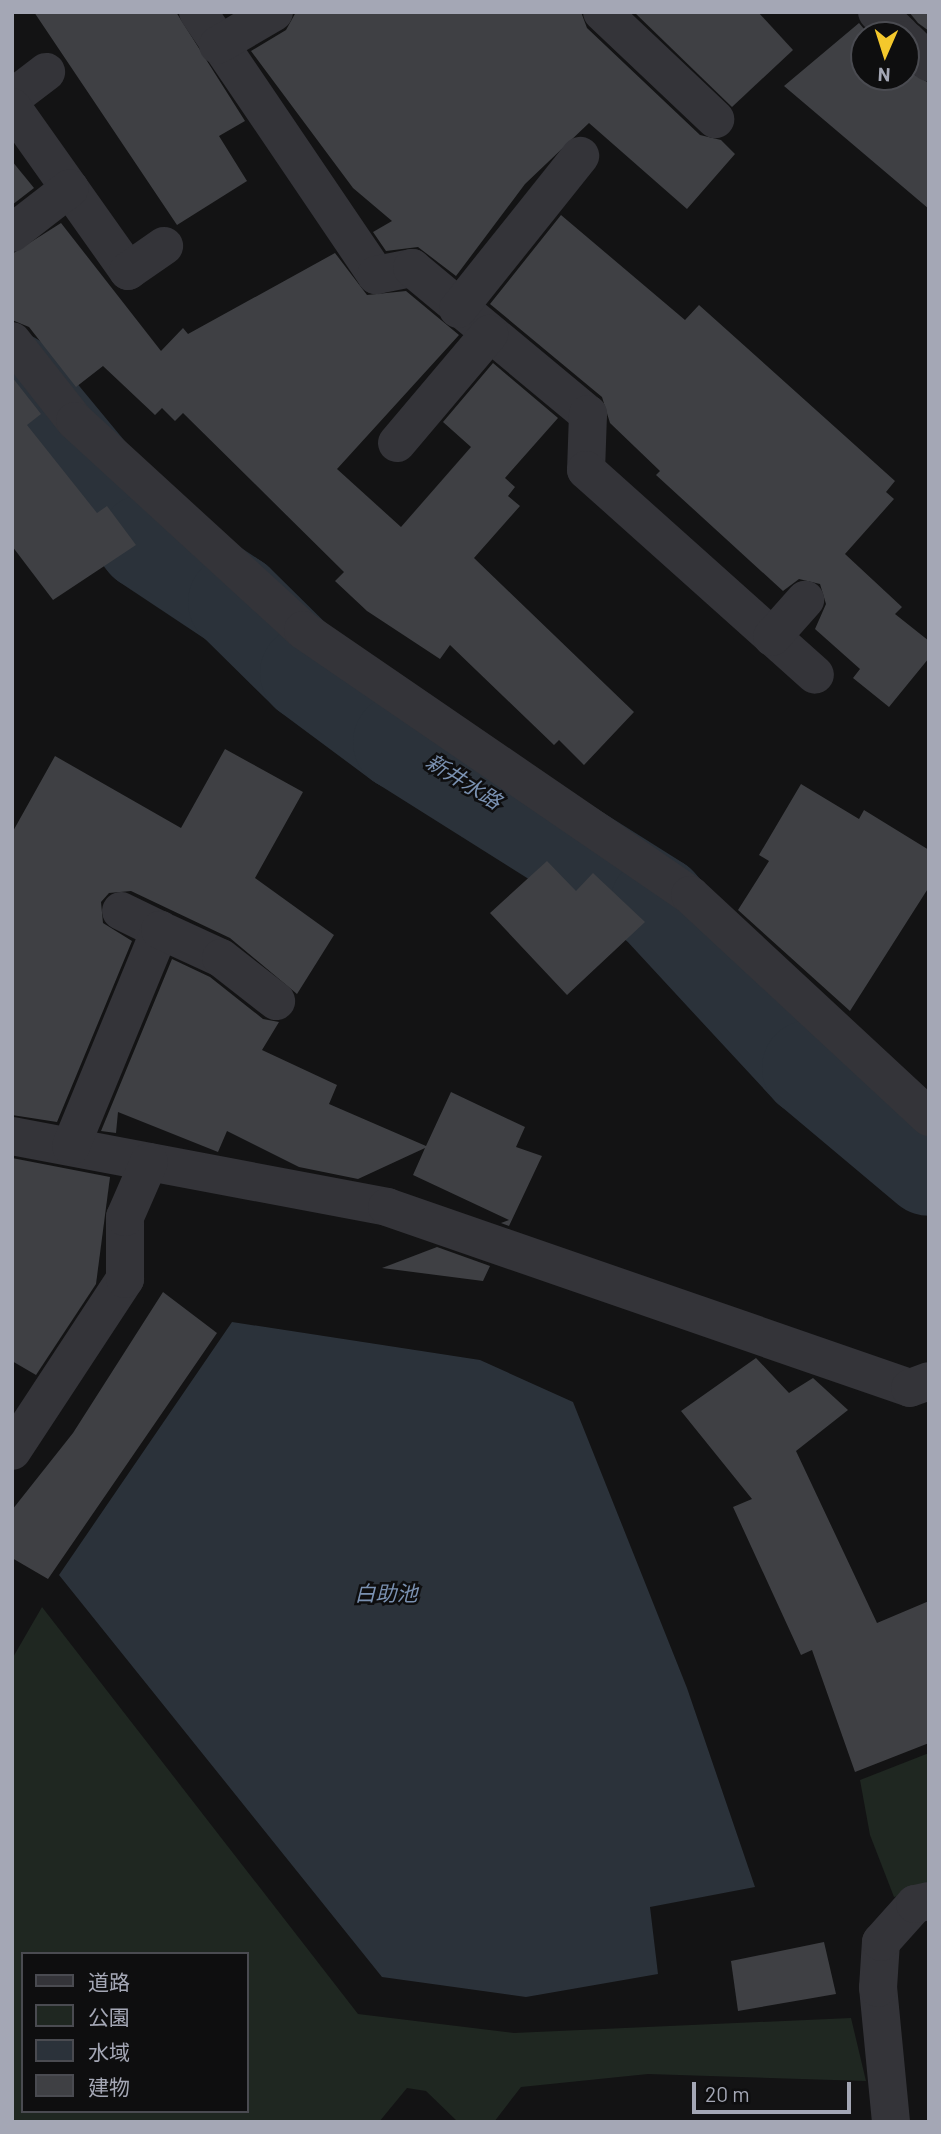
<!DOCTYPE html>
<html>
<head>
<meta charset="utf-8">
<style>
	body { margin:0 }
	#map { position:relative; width:941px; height:2134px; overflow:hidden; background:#131314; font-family:Barlow,"Noto Sans JP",sans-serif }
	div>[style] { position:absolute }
	.green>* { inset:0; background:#1f2721 }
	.water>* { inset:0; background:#2b323a }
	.river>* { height:96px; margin:-48px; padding:0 48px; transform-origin:48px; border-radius:48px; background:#2b323a }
	.building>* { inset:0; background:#3f4044 }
	.minor>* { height:38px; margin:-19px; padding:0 19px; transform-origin:19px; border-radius:19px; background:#343439 }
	span { translate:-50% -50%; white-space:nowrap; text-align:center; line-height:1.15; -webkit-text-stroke:5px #0e0e0f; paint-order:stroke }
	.water-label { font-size:21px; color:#7a91b1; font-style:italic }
	.frame { position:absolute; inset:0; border:14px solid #a4a7b5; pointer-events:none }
	.legend { position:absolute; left:21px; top:1952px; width:228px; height:161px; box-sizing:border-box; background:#0e0e0f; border:2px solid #4a4b51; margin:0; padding:9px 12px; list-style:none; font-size:21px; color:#a4a7b5 }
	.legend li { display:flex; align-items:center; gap:14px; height:35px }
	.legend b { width:35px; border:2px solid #4a4b51 }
	.north { position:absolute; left:850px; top:21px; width:70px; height:70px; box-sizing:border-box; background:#0e0e0f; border:2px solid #4a4b51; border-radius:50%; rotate:183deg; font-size:19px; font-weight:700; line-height:28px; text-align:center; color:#a4a7b5 }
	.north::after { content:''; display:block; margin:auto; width:24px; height:32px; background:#f4c82c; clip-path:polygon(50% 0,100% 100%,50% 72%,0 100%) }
	.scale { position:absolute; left:692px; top:2082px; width:159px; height:32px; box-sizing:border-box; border:4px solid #a4a7b5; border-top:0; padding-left:9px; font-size:21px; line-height:24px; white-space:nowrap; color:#a4a7b5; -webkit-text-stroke:5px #0e0e0f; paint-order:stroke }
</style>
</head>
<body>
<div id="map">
	<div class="green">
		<i style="clip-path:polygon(evenodd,42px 1607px,358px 2014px,514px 2033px,851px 2018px,866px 2081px,648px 2074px,521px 2087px,494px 2122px,458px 2122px,426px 2091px,407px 2088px,379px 2122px,12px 2122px,12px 1659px,42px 1607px,23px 1954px,247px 1954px,247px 2111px,23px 2111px,23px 1954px)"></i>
		<i style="clip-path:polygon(929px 1753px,929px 1889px,894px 1897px,870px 1835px,860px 1780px)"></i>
	</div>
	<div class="water">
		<i style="clip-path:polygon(232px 1322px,480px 1360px,573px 1402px,687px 1688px,755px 1887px,650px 1907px,658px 1974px,526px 1997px,382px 1977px,59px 1575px)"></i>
	</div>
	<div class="river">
		<i style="left:12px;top:380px;width:210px;rotate:50.4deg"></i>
		<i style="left:146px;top:542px;width:108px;rotate:33.7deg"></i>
		<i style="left:236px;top:602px;width:101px;rotate:44.6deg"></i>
		<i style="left:308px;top:673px;width:116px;rotate:36.6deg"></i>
		<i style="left:401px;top:742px;width:304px;rotate:32.2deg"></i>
		<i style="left:658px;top:904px;width:224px;rotate:47.2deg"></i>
		<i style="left:810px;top:1068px;width:155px;rotate:40deg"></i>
	</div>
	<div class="building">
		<i style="clip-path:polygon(34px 12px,176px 12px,245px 121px,219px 136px,247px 181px,177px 225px)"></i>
		<i style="clip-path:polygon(296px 12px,581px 12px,587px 28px,700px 135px,721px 140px,735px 154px,687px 209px,589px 123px,525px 184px,456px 276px,418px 247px,386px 251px,373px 232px,392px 221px,353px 188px,251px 51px,286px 30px)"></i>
		<i style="clip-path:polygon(634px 12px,758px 12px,793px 50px,732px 107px)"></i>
		<i style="clip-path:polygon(909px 12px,929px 12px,929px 31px,918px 23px)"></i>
		<i style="clip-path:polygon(859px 23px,869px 35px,864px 35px,864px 77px,906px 77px,906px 70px,929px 83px,929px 209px,784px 86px)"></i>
		<i style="clip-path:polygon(12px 161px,34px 188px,12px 205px)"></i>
		<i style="clip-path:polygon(561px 215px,685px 320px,699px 305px,895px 481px,886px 492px,894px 499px,845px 554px,902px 607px,895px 614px,929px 641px,929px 658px,889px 707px,853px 678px,860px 669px,815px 629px,826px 604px,820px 584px,799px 579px,783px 591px,656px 475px,660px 471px,610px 423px,602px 397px,490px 304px)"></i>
		<i style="clip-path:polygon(61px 223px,161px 351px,183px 328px,188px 334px,335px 253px,367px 295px,406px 291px,459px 335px,337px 469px,401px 527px,471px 447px,443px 422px,493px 363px,558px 418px,505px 478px,515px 487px,508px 496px,520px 506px,474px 558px,634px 712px,584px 765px,559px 740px,554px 745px,450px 645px,440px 659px,367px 611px,335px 581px,344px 572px,183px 413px,175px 421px,162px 408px,155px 415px,103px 366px,76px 387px,29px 327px,12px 320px,12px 254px)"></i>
		<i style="clip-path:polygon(12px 377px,41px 414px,27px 425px,97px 513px,107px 506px,136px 545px,53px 600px,12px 546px)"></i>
		<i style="clip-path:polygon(225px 749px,303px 792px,255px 878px,334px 935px,297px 994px,230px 938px,131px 891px,109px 893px,101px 902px,103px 923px,132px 941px,57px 1122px,12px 1115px,12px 833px,55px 756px,181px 828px)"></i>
		<i style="clip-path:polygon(801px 784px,859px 819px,864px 810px,929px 850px,929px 887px,850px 1011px,738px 910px,769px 861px,759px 855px)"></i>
		<i style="clip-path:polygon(547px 861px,576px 891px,593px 873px,645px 922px,567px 995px,490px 913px)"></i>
		<i style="clip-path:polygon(172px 959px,210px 977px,263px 1019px,279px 1022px,262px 1050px,337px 1085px,329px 1104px,426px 1146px,451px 1092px,525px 1127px,516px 1147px,542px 1156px,509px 1226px,501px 1223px,509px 1220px,413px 1175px,425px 1148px,358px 1179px,299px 1167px,227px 1131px,218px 1152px,118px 1112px,116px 1133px,101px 1131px)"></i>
		<i style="clip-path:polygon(12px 1158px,110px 1177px,96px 1284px,36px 1375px,12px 1361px)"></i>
		<i style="clip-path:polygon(437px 1247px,490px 1266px,483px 1281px,382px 1268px)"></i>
		<i style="clip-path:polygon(163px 1292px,217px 1333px,48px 1579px,12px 1558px,12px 1510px,73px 1433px)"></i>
		<i style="clip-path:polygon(756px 1358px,789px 1393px,813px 1378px,848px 1410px,796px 1451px,877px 1623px,929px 1601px,929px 1743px,855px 1772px,812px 1650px,801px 1655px,733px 1507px,752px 1499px,681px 1411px)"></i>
		<i style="clip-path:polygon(824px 1942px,836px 1994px,738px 2011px,731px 1961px)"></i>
	</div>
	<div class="minor">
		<i style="left:198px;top:12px;width:318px;rotate:55.9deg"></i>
		<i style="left:376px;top:275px;width:37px;rotate:-11deg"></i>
		<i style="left:412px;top:268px;width:229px;rotate:39.7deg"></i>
		<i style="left:588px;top:414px;width:56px;rotate:92deg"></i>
		<i style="left:586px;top:470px;width:307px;rotate:41.8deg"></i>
		<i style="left:602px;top:12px;width:156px;rotate:43.4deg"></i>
		<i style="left:877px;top:12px;width:33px;rotate:44deg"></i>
		<i style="left:906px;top:40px;width:32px;rotate:44deg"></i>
		<i style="left:218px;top:45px;width:65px;rotate:-30.5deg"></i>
		<i style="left:12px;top:98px;width:43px;rotate:-37.4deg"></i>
		<i style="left:12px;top:107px;width:201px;rotate:54.7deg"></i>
		<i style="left:128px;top:271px;width:44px;rotate:-34.8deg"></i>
		<i style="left:12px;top:233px;width:73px;rotate:-37.8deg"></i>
		<i style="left:458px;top:309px;width:196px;rotate:-51.4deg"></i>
		<i style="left:12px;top:341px;width:102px;rotate:51.8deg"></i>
		<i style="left:75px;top:421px;width:309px;rotate:42.5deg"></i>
		<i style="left:303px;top:630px;width:469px;rotate:34.4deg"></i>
		<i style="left:690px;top:895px;width:326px;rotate:42.9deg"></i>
		<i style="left:397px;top:443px;width:143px;rotate:-49.8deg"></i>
		<i style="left:772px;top:637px;width:50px;rotate:-48.3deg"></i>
		<i style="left:121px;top:911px;width:43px;rotate:26deg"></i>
		<i style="left:12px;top:1136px;width:382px;rotate:10.7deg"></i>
		<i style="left:387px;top:1207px;width:553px;rotate:19.09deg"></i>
		<i style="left:910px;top:1388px;width:20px;rotate:-20deg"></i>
		<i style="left:71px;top:1146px;width:234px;rotate:-67.6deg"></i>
		<i style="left:160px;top:930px;width:67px;rotate:24.7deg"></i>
		<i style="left:221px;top:958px;width:70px;rotate:38deg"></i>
		<i style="left:12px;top:1451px;width:206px;rotate:-56.7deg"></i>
		<i style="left:125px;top:1279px;width:62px;rotate:-90deg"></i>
		<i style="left:125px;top:1217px;width:60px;rotate:-66.4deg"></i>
		<i style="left:891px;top:2122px;width:135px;rotate:-95.5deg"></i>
		<i style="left:878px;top:1988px;width:46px;rotate:-86.3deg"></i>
		<i style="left:881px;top:1942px;width:51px;rotate:-48.2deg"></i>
		<i style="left:915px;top:1904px;width:14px;rotate:-12deg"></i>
	</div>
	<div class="water-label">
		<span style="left:464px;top:781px;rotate:32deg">新井水路</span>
		<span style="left:386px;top:1593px">白助池</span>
	</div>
	<div class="frame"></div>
	<ul class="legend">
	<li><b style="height:9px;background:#343439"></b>道路</li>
	<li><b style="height:19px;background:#1f2721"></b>公園</li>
	<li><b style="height:19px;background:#2b323a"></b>水域</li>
	<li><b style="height:19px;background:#3f4044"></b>建物</li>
	</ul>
	<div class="north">N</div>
	<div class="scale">20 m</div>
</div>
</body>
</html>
